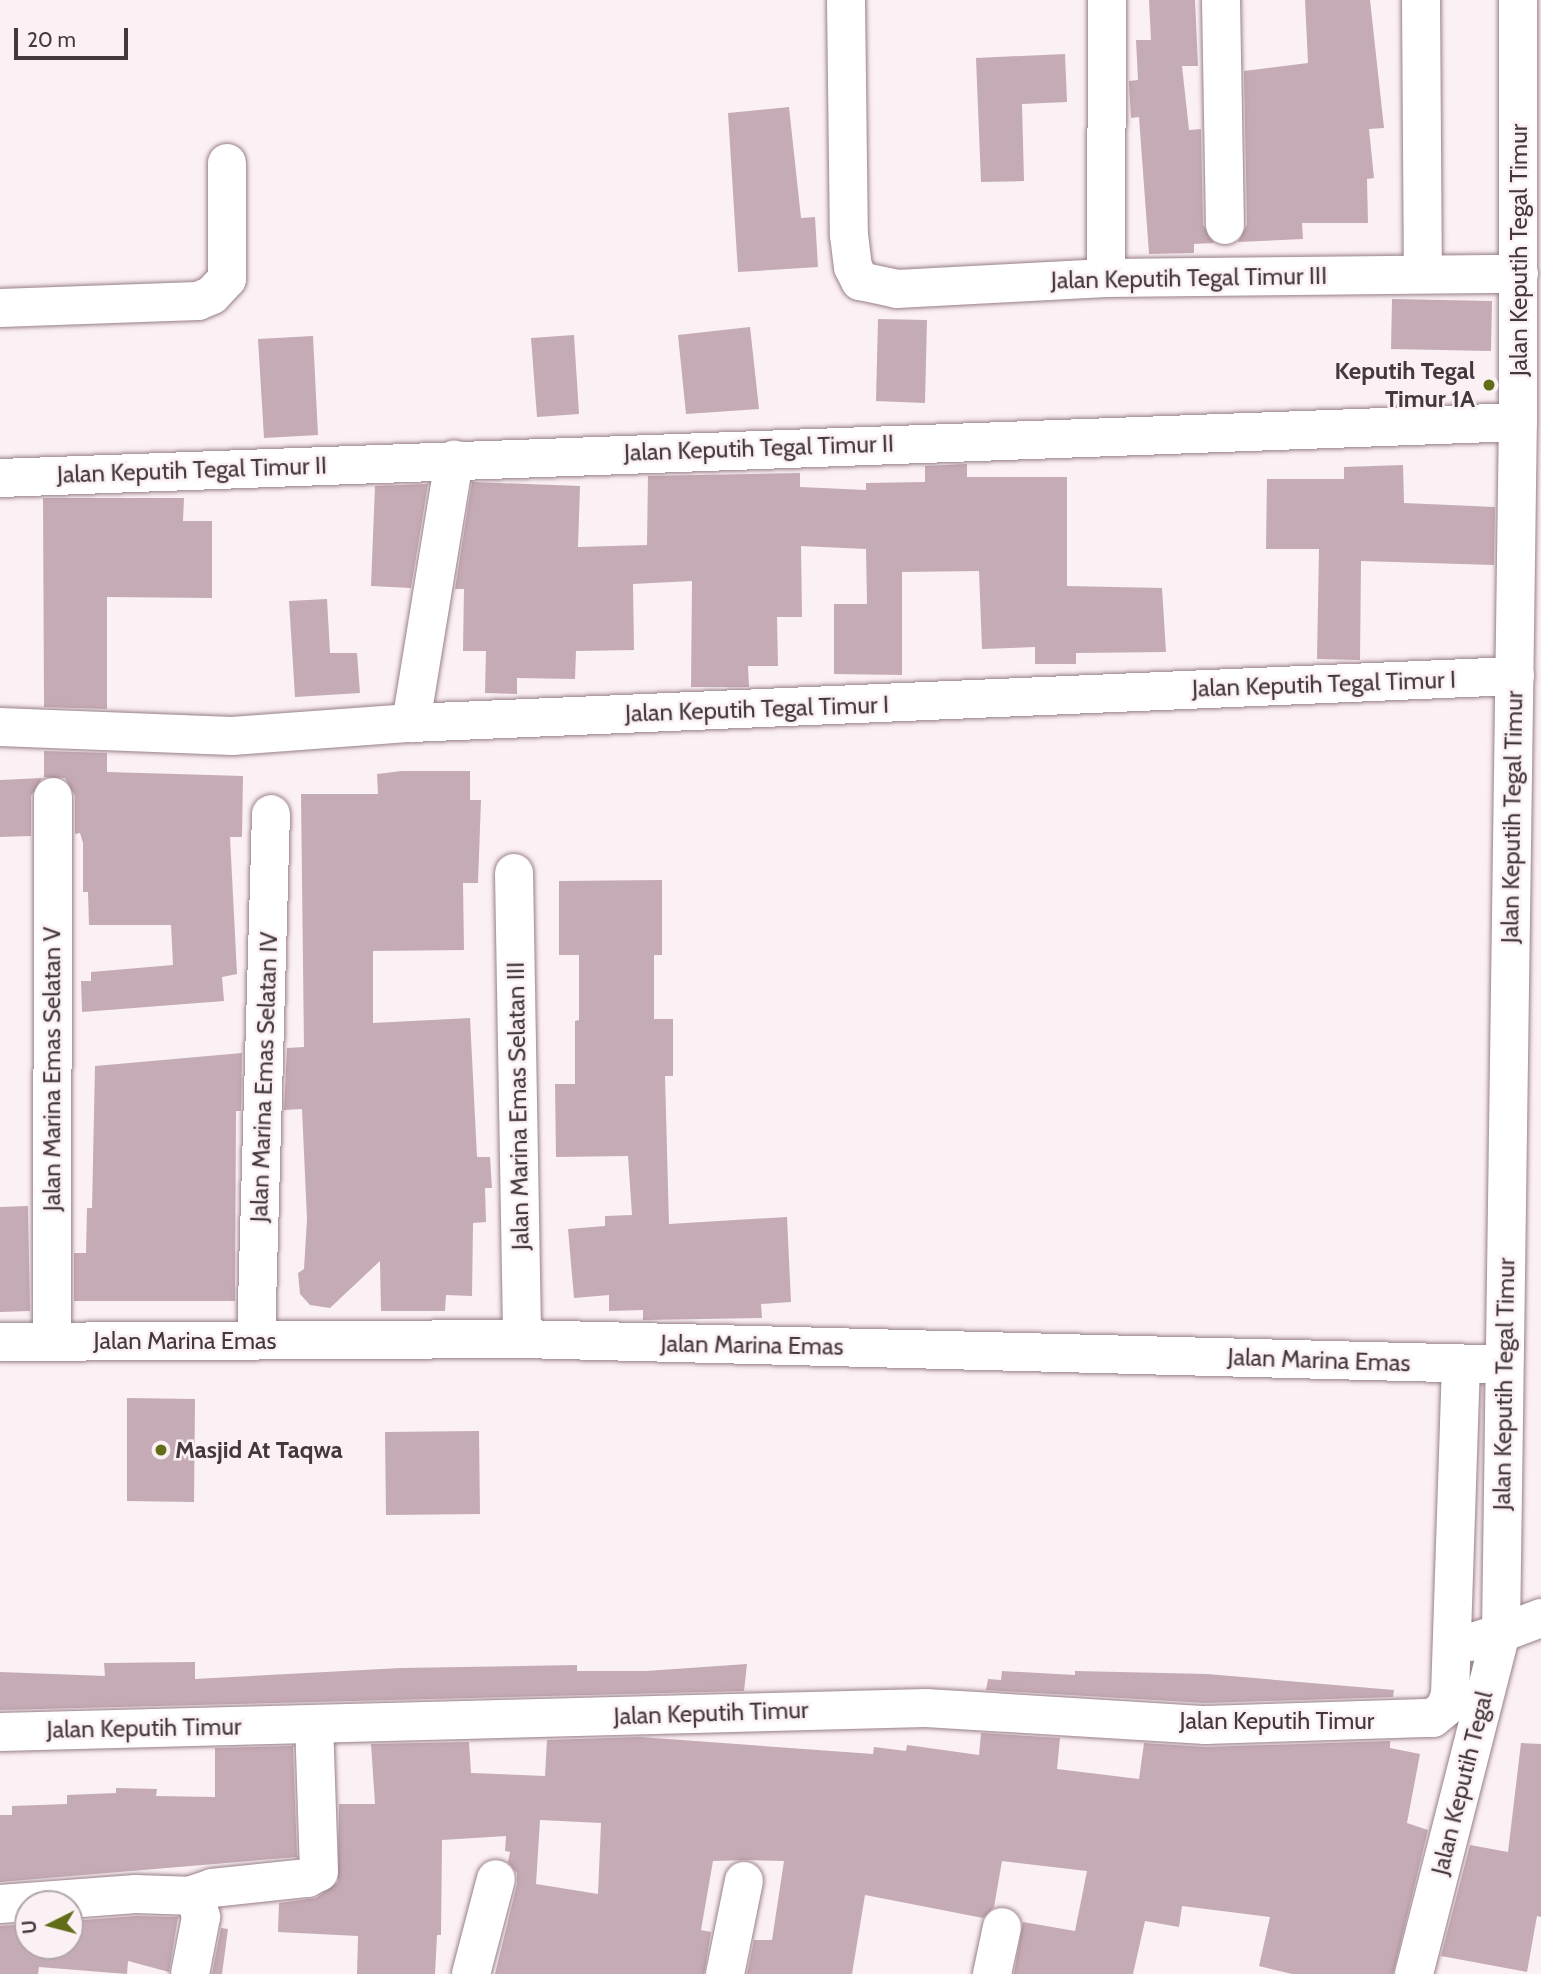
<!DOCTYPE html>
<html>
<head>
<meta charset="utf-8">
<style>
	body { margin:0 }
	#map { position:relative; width:1541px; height:1974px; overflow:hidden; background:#fbf0f4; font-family:Cabin,sans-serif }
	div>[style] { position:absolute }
	.building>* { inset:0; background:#c5abb5 }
	.roads { filter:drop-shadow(0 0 2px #987f89) drop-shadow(0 0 2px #987f89) }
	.street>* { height:38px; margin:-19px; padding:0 19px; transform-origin:19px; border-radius:19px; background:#fff }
	.secondary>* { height:38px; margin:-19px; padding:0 19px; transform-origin:19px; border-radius:19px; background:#fff }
	.dots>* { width:19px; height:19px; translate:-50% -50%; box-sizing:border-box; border:4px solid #fbf0f4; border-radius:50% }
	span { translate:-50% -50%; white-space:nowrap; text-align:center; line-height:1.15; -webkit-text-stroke:5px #fbf0f4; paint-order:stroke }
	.street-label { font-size:24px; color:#43383c }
	.poi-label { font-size:24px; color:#43383c; font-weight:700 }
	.right { translate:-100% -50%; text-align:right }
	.left { translate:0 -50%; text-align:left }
	.north { position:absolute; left:14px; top:1890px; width:70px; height:70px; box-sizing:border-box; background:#fbf0f4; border:2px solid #b1a6aa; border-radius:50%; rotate:264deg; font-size:19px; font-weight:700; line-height:28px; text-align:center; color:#43383c }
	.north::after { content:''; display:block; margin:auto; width:24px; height:32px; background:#616e17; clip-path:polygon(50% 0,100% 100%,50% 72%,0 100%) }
	.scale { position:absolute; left:14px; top:28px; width:114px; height:32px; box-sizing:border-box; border:4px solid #43383c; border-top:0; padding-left:9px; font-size:21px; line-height:24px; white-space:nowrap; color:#43383c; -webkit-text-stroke:5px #fbf0f4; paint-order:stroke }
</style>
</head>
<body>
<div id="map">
	<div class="building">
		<i style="clip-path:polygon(1149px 0,1195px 0,1198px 66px,1182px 66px,1189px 130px,1201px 129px,1203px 225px,1214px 243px,1194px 244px,1194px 253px,1149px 254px,1139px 117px,1131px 118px,1129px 85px,1129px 81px,1138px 80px,1136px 40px,1151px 40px)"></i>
		<i style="clip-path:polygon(1305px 0,1370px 0,1384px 128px,1369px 129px,1374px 178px,1367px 179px,1368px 223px,1302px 223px,1303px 239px,1238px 242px,1247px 225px,1244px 71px,1308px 63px)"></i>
		<i style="clip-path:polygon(1065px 54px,1067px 102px,1022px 104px,1024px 181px,981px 182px,976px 58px)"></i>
		<i style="clip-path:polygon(789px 107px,801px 218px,815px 217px,818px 267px,738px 272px,728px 113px)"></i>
		<i style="clip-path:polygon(1392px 299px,1492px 301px,1491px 351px,1391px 349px)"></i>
		<i style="clip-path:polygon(878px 319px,927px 320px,925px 403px,876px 401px)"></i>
		<i style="clip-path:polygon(750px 327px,759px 409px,686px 414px,678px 335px)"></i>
		<i style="clip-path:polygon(574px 335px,579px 414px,537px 417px,531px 338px)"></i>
		<i style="clip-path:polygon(313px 336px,318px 435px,264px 438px,258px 339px)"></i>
		<i style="clip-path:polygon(967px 464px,967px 477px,1067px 477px,1067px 586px,1162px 588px,1166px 652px,1076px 653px,1076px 664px,1035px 664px,1035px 647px,982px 649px,979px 571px,902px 572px,902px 675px,834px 674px,834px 604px,867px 604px,866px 549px,801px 546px,802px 617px,777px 617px,778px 666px,748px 666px,749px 687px,691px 687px,692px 581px,633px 584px,634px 650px,576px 651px,575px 679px,517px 678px,517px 694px,485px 693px,486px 651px,463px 651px,464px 589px,455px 589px,472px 482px,580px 486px,578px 547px,647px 545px,648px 476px,800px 473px,800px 487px,866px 490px,866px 483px,925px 482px,925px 466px)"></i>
		<i style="clip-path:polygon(1403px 465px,1404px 503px,1495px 507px,1494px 565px,1361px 561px,1360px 660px,1317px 659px,1319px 549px,1266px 549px,1267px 479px,1344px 479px,1344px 467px)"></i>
		<i style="clip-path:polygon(428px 484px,411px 588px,371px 586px,375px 486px)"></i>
		<i style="clip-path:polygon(43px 498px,184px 498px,183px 521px,212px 521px,212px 598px,107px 597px,107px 709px,44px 707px)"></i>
		<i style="clip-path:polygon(327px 599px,330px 653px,357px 653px,360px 693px,295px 697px,289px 601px)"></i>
		<i style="clip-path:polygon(44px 751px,107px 753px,107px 772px,243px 776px,242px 837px,230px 837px,237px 974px,222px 977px,224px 1001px,82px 1012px,81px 981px,91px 981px,91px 972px,173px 965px,171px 925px,89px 925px,88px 892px,83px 892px,83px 843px,80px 833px,75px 834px,75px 796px,65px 778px,44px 777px)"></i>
		<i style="clip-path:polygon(402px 771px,470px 771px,470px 800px,481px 800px,478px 883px,463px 883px,464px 950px,373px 951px,373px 1023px,470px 1018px,477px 1157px,490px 1157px,492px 1188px,485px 1188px,486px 1222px,473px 1223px,472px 1296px,446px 1295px,445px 1311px,381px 1311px,380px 1261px,330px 1308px,310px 1305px,300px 1294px,298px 1273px,304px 1269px,307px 1219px,302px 1109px,284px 1110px,287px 1048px,304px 1047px,301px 794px,378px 794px,377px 774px)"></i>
		<i style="clip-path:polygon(42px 778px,31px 796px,31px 836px,0 837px,0 780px)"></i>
		<i style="clip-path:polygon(662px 880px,662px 955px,654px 955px,654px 1019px,673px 1019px,673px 1076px,665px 1076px,669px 1224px,787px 1217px,791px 1302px,761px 1304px,762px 1318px,643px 1320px,643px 1310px,609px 1311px,609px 1295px,574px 1298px,568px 1229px,605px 1226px,605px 1216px,632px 1215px,628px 1156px,556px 1157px,555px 1084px,575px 1084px,575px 1021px,579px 1020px,579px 955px,559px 955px,559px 881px)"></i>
		<i style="clip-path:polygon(242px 1053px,241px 1111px,236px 1111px,235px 1301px,74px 1301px,74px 1253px,86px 1253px,87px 1208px,92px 1208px,95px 1066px)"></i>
		<i style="clip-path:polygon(28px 1206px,30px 1311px,0 1312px,0 1207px)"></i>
		<i style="clip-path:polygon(127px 1398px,195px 1399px,194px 1502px,127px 1501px)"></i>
		<i style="clip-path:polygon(479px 1431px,480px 1514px,386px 1515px,385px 1432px)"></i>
		<i style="clip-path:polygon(195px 1662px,195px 1679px,401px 1668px,577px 1665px,577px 1671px,646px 1671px,747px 1664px,744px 1691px,0 1710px,0 1672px,105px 1676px,104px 1663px)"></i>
		<i style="clip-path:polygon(1002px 1671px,1075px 1675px,1075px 1671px,1207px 1674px,1394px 1690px,1393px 1697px,1205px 1703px,986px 1690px,988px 1679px,1001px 1680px)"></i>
		<i style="clip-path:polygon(evenodd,981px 1733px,1060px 1738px,1057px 1769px,1139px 1779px,1144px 1743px,1206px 1747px,1390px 1741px,1390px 1748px,1420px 1754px,1407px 1823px,1428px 1830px,1393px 1974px,1292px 1974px,1259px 1966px,1270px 1917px,1182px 1906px,1179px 1927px,1145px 1921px,1133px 1974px,1014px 1974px,1023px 1922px,1075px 1931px,1087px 1871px,1002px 1861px,994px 1907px,983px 1918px,865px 1895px,852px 1974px,747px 1974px,754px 1940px,772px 1940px,784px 1861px,748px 1860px,713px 1861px,701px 1930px,711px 1932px,704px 1974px,495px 1974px,517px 1884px,517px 1873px,508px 1862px,510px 1852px,505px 1851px,506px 1836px,442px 1840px,441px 1935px,437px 1935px,435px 1974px,357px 1974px,358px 1936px,278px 1932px,279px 1903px,316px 1898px,338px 1882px,339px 1804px,375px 1804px,371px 1744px,469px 1742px,471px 1773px,545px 1776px,547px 1740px,640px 1737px,873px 1754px,874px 1747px,906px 1751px,907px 1745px,979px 1755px,981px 1733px,540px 1820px,601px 1823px,598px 1894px,536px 1884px,540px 1820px)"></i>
		<i style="clip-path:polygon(1521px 1743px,1541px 1744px,1541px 1917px,1537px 1916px,1527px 1972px,1441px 1956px,1470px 1845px,1508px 1852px)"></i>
		<i style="clip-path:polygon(293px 1746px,297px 1857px,0 1882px,0 1815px,12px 1815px,12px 1806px,67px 1804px,67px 1795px,116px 1793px,116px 1788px,157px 1789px,156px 1796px,215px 1797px,215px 1748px)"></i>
		<i style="clip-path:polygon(136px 1916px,178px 1917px,169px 1972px,128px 1961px,127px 1974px,39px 1967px,38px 1974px,0 1974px,0 1926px,28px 1924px,28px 1946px,70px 1946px,70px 1921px)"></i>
		<i style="clip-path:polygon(221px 1928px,228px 1929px,222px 1974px,212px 1974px)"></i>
	</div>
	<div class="roads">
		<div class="street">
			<i style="left:846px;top:0;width:235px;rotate:89.3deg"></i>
			<i style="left:849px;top:235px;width:32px;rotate:83deg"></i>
			<i style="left:853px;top:267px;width:16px;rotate:63deg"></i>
			<i style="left:860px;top:281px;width:38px;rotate:12deg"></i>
			<i style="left:897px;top:289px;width:209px;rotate:-3deg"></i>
			<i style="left:1106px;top:278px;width:413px;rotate:-0.6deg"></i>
			<i style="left:1221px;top:0;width:225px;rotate:89deg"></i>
			<i style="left:1421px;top:0;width:273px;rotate:89.6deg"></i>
			<i style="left:1106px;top:278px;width:278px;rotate:-89.8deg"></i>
			<i style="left:0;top:308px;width:198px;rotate:-2deg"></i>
			<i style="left:198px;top:301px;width:15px;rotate:-23deg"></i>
			<i style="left:212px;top:295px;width:22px;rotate:-47deg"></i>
			<i style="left:227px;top:279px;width:116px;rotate:-90deg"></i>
			<i style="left:0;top:478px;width:1519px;rotate:-2.11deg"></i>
			<i style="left:411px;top:723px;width:267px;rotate:-80.7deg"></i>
			<i style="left:0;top:727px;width:232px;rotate:2.2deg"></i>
			<i style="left:232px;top:736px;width:179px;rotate:-4.2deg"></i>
			<i style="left:411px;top:723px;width:1105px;rotate:-2.44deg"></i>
			<i style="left:514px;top:873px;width:466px;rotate:89deg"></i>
			<i style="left:256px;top:1340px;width:526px;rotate:-88.37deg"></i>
			<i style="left:52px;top:1341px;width:544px;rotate:-89.89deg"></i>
			<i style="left:0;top:1342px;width:522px;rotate:-0.33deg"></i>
			<i style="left:522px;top:1339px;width:963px;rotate:1.49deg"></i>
			<i style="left:1472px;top:1642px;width:30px;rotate:-17deg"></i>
			<i style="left:1501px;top:1633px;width:1211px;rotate:-89.2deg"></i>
			<i style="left:1518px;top:422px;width:422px;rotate:-90deg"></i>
			<i style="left:0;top:1732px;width:926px;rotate:-1.48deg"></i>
			<i style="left:926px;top:1708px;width:280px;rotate:3.5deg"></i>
			<i style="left:1205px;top:1725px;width:228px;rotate:-1.8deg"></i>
			<i style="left:1433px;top:1718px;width:16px;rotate:-40deg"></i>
			<i style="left:1445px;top:1708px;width:14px;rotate:-69deg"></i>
			<i style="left:1450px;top:1695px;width:331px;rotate:-88.1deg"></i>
			<i style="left:192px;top:1895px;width:21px;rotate:-19deg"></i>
			<i style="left:212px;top:1888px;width:96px;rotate:-6deg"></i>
			<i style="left:307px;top:1878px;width:13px;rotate:-27deg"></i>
			<i style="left:319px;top:1872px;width:148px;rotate:-91.9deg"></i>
			<i style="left:0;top:1904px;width:136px;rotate:-4.2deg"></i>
			<i style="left:136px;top:1894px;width:59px;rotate:1.9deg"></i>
			<i style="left:195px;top:1896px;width:22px;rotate:74deg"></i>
			<i style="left:201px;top:1917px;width:58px;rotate:100.9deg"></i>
			<i style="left:471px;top:1974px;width:98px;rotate:-75.3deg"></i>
			<i style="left:725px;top:1974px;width:95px;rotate:-78.5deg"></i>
			<i style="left:992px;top:1974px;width:48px;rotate:-78deg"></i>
		</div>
		<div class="secondary">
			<i style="left:1414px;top:1974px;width:352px;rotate:-75.7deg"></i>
			<i style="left:1501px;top:1633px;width:43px;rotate:-20.6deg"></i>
		</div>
	</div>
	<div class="dots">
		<i style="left:1489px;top:385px;background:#616e17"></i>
		<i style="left:161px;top:1450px;background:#616e17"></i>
	</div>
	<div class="street-label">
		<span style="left:1519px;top:250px;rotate:-90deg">Jalan Keputih Tegal Timur</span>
		<span style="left:1189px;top:278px;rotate:-1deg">Jalan Keputih Tegal Timur III</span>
		<span style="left:759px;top:448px;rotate:-2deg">Jalan Keputih Tegal Timur II</span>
		<span style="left:192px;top:470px;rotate:-2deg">Jalan Keputih Tegal Timur II</span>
		<span style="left:1324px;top:684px;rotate:-2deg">Jalan Keputih Tegal Timur I</span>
		<span style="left:757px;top:709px;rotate:-2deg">Jalan Keputih Tegal Timur I</span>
		<span style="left:1512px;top:817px;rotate:-89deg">Jalan Keputih Tegal Timur</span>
		<span style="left:52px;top:1069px;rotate:-90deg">Jalan Marina Emas Selatan V</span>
		<span style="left:264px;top:1077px;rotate:-88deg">Jalan Marina Emas Selatan IV</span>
		<span style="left:518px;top:1106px;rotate:-91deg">Jalan Marina Emas Selatan III</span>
		<span style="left:185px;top:1341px">Jalan Marina Emas</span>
		<span style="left:752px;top:1345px;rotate:1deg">Jalan Marina Emas</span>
		<span style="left:1319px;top:1360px;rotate:2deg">Jalan Marina Emas</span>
		<span style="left:1504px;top:1384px;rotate:-89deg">Jalan Keputih Tegal Timur</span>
		<span style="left:711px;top:1713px;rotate:-2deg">Jalan Keputih Timur</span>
		<span style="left:1277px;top:1721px">Jalan Keputih Timur</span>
		<span style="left:144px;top:1728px;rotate:-1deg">Jalan Keputih Timur</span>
		<span style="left:1462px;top:1783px;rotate:-76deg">Jalan Keputih Tegal</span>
	</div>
	<div class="poi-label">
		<span class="right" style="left:1475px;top:385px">Keputih Tegal<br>Timur 1A</span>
		<span class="left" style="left:175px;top:1450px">Masjid At Taqwa</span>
	</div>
	<div class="north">U</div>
	<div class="scale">20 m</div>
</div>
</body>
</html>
